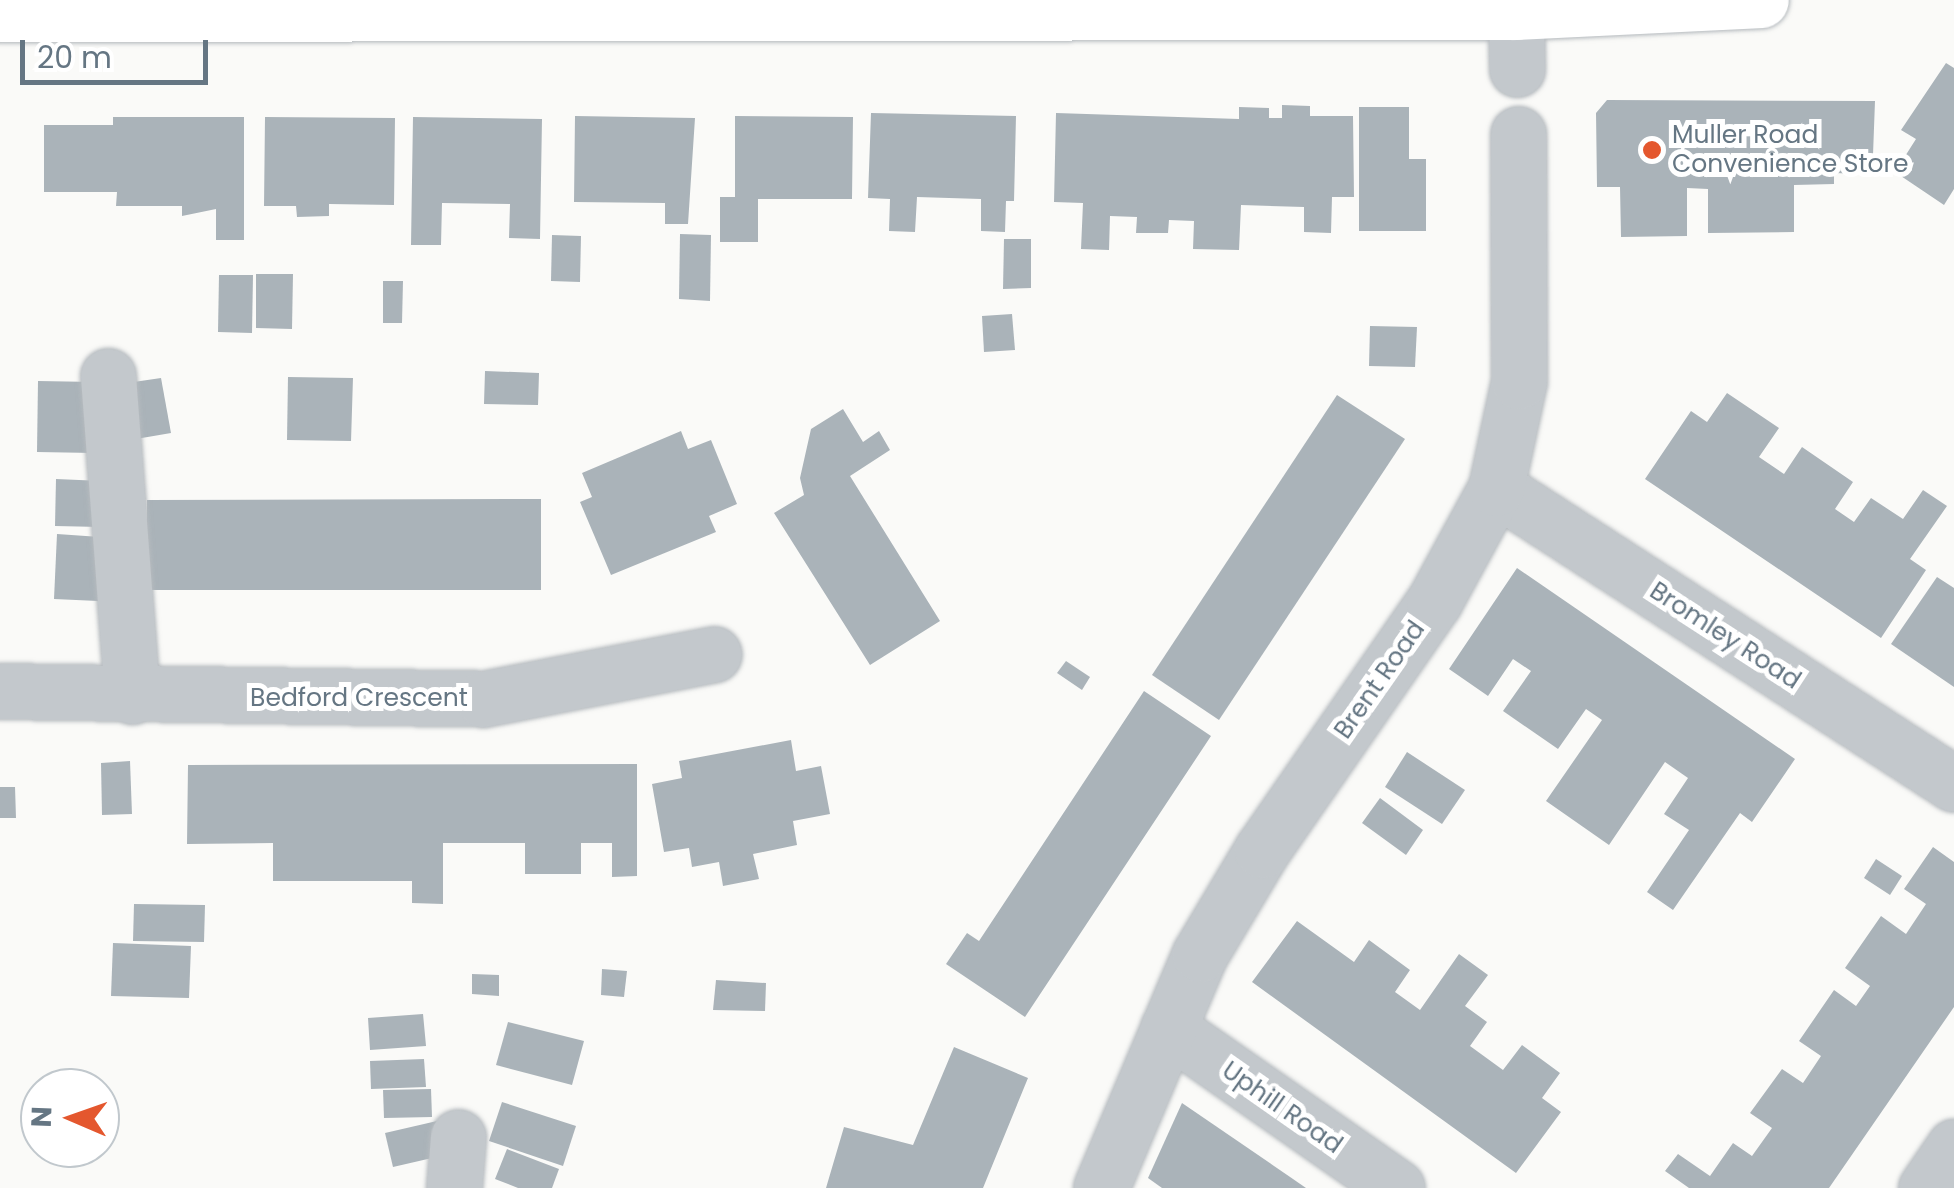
<!DOCTYPE html>
<html>
<head>
<meta charset="utf-8">
<style>
	body { margin:0 }
	#map { position:relative; width:1954px; height:1188px; overflow:hidden; background:#fafaf8; font-family:Poppins,sans-serif }
	div>[style] { position:absolute }
	.building>* { inset:0; background:#aab3b9 }
	.roads { filter:drop-shadow(0 0 2px #b5babe) drop-shadow(0 0 2px #b5babe) }
	.minor>* { height:55px; margin:-27.5px; padding:0 27.5px; transform-origin:27.5px; border-radius:27.5px; background:#c3c8cc }
	.major>* { height:55px; margin:-27.5px; padding:0 27.5px; transform-origin:27.5px; border-radius:27.5px; background:#fff }
	.dots>* { width:28px; height:28px; translate:-50% -50%; box-sizing:border-box; border:5px solid #fff; border-radius:50% }
	span { translate:-50% -50%; white-space:nowrap; text-align:center; line-height:1.15; -webkit-text-stroke:10px #fff; paint-order:stroke }
	.poi-label { font-size:25px; color:#657683 }
	.left { translate:0 -50%; text-align:left }
	.street-label { font-size:25px; color:#657683 }
	.north { position:absolute; left:20px; top:1068px; width:100px; height:100px; box-sizing:border-box; background:#fff; border:2px solid #c1c8cd; border-radius:50%; rotate:272deg; font-size:28px; font-weight:700; line-height:40px; text-align:center; color:#657683 }
	.north::after { content:''; display:block; margin:auto; width:35px; height:45px; background:#e4572e; clip-path:polygon(50% 0,100% 100%,50% 72%,0 100%) }
	.scale { position:absolute; left:20px; top:40px; width:188px; height:45px; box-sizing:border-box; border:5px solid #657683; border-top:0; padding-left:12px; font-size:30px; line-height:35px; white-space:nowrap; color:#657683; -webkit-text-stroke:8px #fff; paint-order:stroke }
</style>
</head>
<body>
<div id="map">
	<div class="building">
		<i style="clip-path:polygon(1946px 63px,1954px 68px,1954px 189px,1944px 205px,1895px 172px,1916px 139px,1901px 130px)"></i>
		<i style="clip-path:polygon(1607px 100px,1875px 101px,1873px 155px,1863px 174px,1834px 173px,1834px 184px,1794px 185px,1794px 232px,1708px 233px,1708px 189px,1687px 188px,1687px 236px,1621px 237px,1620px 187px,1597px 187px,1596px 113px)"></i>
		<i style="clip-path:polygon(1282px 105px,1310px 106px,1310px 116px,1353px 116px,1354px 197px,1332px 197px,1331px 233px,1304px 232px,1304px 207px,1241px 205px,1239px 250px,1193px 249px,1194px 221px,1169px 220px,1168px 233px,1136px 233px,1137px 217px,1110px 216px,1109px 250px,1081px 249px,1083px 203px,1054px 202px,1056px 113px,1239px 119px,1239px 107px,1269px 108px,1269px 118px,1282px 118px)"></i>
		<i style="clip-path:polygon(1359px 107px,1409px 107px,1409px 159px,1426px 159px,1426px 231px,1359px 231px)"></i>
		<i style="clip-path:polygon(871px 113px,1016px 116px,1014px 201px,1006px 201px,1005px 232px,981px 231px,981px 199px,917px 197px,915px 232px,889px 231px,890px 199px,868px 198px)"></i>
		<i style="clip-path:polygon(575px 116px,695px 118px,688px 224px,665px 224px,665px 203px,574px 202px)"></i>
		<i style="clip-path:polygon(735px 116px,853px 117px,852px 199px,758px 199px,758px 242px,720px 242px,720px 197px,735px 197px)"></i>
		<i style="clip-path:polygon(113px 117px,244px 117px,244px 240px,216px 240px,216px 209px,182px 216px,182px 206px,116px 206px,117px 192px,44px 192px,44px 125px,113px 125px)"></i>
		<i style="clip-path:polygon(265px 117px,395px 118px,394px 205px,329px 204px,329px 216px,297px 217px,296px 206px,264px 206px)"></i>
		<i style="clip-path:polygon(413px 117px,542px 119px,540px 239px,509px 238px,510px 204px,442px 203px,441px 245px,411px 245px)"></i>
		<i style="clip-path:polygon(680px 234px,711px 235px,710px 301px,679px 299px)"></i>
		<i style="clip-path:polygon(552px 235px,581px 236px,580px 282px,551px 281px)"></i>
		<i style="clip-path:polygon(1004px 239px,1031px 239px,1031px 288px,1003px 289px)"></i>
		<i style="clip-path:polygon(256px 274px,293px 274px,292px 329px,256px 328px)"></i>
		<i style="clip-path:polygon(219px 275px,253px 275px,252px 333px,218px 332px)"></i>
		<i style="clip-path:polygon(383px 281px,403px 281px,402px 323px,383px 323px)"></i>
		<i style="clip-path:polygon(1012px 314px,1015px 350px,984px 352px,982px 316px)"></i>
		<i style="clip-path:polygon(1370px 326px,1417px 327px,1415px 367px,1369px 366px)"></i>
		<i style="clip-path:polygon(485px 371px,539px 373px,538px 405px,484px 404px)"></i>
		<i style="clip-path:polygon(288px 377px,353px 378px,351px 441px,287px 440px)"></i>
		<i style="clip-path:polygon(161px 378px,171px 433px,136px 439px,127px 383px)"></i>
		<i style="clip-path:polygon(38px 381px,95px 382px,94px 453px,37px 452px)"></i>
		<i style="clip-path:polygon(1727px 393px,1779px 428px,1759px 457px,1784px 474px,1802px 447px,1853px 482px,1835px 509px,1854px 522px,1871px 498px,1903px 519px,1923px 490px,1947px 506px,1910px 559px,1926px 570px,1881px 638px,1645px 479px,1691px 411px,1707px 422px)"></i>
		<i style="clip-path:polygon(1337px 395px,1405px 439px,1219px 720px,1152px 675px)"></i>
		<i style="clip-path:polygon(843px 409px,863px 442px,879px 431px,890px 450px,850px 476px,940px 621px,870px 665px,774px 513px,804px 495px,800px 478px,811px 429px)"></i>
		<i style="clip-path:polygon(681px 431px,688px 449px,711px 440px,737px 504px,709px 516px,716px 532px,611px 575px,580px 502px,592px 497px,582px 473px)"></i>
		<i style="clip-path:polygon(56px 479px,102px 481px,101px 527px,55px 526px)"></i>
		<i style="clip-path:polygon(541px 499px,541px 590px,147px 590px,147px 500px)"></i>
		<i style="clip-path:polygon(57px 534px,100px 537px,98px 601px,54px 599px)"></i>
		<i style="clip-path:polygon(1517px 568px,1795px 759px,1752px 822px,1740px 813px,1673px 910px,1647px 892px,1689px 830px,1664px 814px,1688px 778px,1665px 762px,1609px 845px,1546px 801px,1602px 720px,1586px 709px,1558px 749px,1503px 711px,1531px 671px,1513px 659px,1488px 696px,1449px 669px)"></i>
		<i style="clip-path:polygon(1937px 577px,1954px 588px,1954px 687px,1891px 644px)"></i>
		<i style="clip-path:polygon(1066px 661px,1090px 677px,1082px 690px,1057px 673px)"></i>
		<i style="clip-path:polygon(1144px 691px,1211px 736px,1025px 1017px,946px 964px,967px 933px,979px 941px)"></i>
		<i style="clip-path:polygon(791px 740px,796px 771px,821px 766px,830px 814px,793px 821px,797px 845px,753px 854px,759px 879px,723px 886px,719px 862px,692px 867px,689px 848px,664px 852px,652px 784px,682px 778px,679px 761px)"></i>
		<i style="clip-path:polygon(1407px 752px,1465px 790px,1442px 824px,1385px 787px)"></i>
		<i style="clip-path:polygon(130px 761px,132px 814px,102px 815px,101px 763px)"></i>
		<i style="clip-path:polygon(637px 764px,637px 876px,612px 877px,612px 843px,581px 843px,581px 874px,525px 874px,525px 843px,443px 843px,443px 904px,412px 903px,412px 881px,273px 881px,273px 843px,187px 844px,188px 765px)"></i>
		<i style="clip-path:polygon(0 787px,15px 787px,16px 818px,0 818px)"></i>
		<i style="clip-path:polygon(1380px 798px,1423px 830px,1406px 855px,1362px 823px)"></i>
		<i style="clip-path:polygon(1933px 847px,1954px 862px,1954px 1007px,1829px 1188px,1689px 1188px,1665px 1171px,1678px 1154px,1710px 1176px,1733px 1143px,1752px 1156px,1772px 1128px,1750px 1113px,1782px 1069px,1803px 1083px,1821px 1056px,1799px 1041px,1834px 990px,1856px 1006px,1870px 986px,1845px 968px,1881px 916px,1906px 934px,1926px 904px,1904px 889px)"></i>
		<i style="clip-path:polygon(1876px 859px,1902px 876px,1890px 895px,1864px 878px)"></i>
		<i style="clip-path:polygon(134px 904px,205px 905px,204px 942px,133px 941px)"></i>
		<i style="clip-path:polygon(1297px 921px,1354px 962px,1369px 940px,1410px 970px,1395px 992px,1420px 1010px,1459px 954px,1488px 975px,1465px 1006px,1487px 1022px,1470px 1046px,1503px 1070px,1522px 1045px,1560px 1073px,1542px 1098px,1561px 1112px,1516px 1173px,1252px 982px)"></i>
		<i style="clip-path:polygon(113px 943px,191px 946px,189px 998px,111px 996px)"></i>
		<i style="clip-path:polygon(602px 969px,627px 971px,624px 997px,601px 995px)"></i>
		<i style="clip-path:polygon(472px 974px,499px 975px,499px 996px,472px 994px)"></i>
		<i style="clip-path:polygon(716px 980px,766px 983px,765px 1011px,713px 1010px)"></i>
		<i style="clip-path:polygon(423px 1014px,426px 1046px,370px 1050px,368px 1018px)"></i>
		<i style="clip-path:polygon(508px 1022px,584px 1041px,572px 1085px,496px 1065px)"></i>
		<i style="clip-path:polygon(954px 1047px,1028px 1078px,983px 1188px,826px 1188px,844px 1127px,913px 1145px)"></i>
		<i style="clip-path:polygon(424px 1059px,426px 1087px,371px 1089px,370px 1061px)"></i>
		<i style="clip-path:polygon(431px 1089px,432px 1117px,384px 1118px,383px 1090px)"></i>
		<i style="clip-path:polygon(502px 1102px,576px 1126px,563px 1166px,489px 1141px)"></i>
		<i style="clip-path:polygon(1182px 1103px,1293px 1179px,1306px 1188px,1162px 1188px,1148px 1178px)"></i>
		<i style="clip-path:polygon(437px 1121px,445px 1155px,393px 1167px,385px 1133px)"></i>
		<i style="clip-path:polygon(507px 1149px,559px 1169px,552px 1188px,518px 1188px,495px 1179px)"></i>
	</div>
	<div class="roads">
		<div class="minor">
			<i style="left:1516px;top:12px;width:57px;rotate:89deg"></i>
			<i style="left:108px;top:376px;width:321px;rotate:85.7deg"></i>
			<i style="left:1496px;top:488px;width:545px;rotate:32.87deg"></i>
			<i style="left:0;top:691px;width:483px;rotate:0.9deg"></i>
			<i style="left:483px;top:699px;width:235px;rotate:-11deg"></i>
			<i style="left:1168px;top:1028px;width:279px;rotate:34.9deg"></i>
			<i style="left:454px;top:1188px;width:51px;rotate:-85.5deg"></i>
			<i style="left:1101px;top:1188px;width:254px;rotate:-67.1deg"></i>
			<i style="left:1200px;top:954px;width:121px;rotate:-59.2deg"></i>
			<i style="left:1262px;top:850px;width:302px;rotate:-55.3deg"></i>
			<i style="left:1434px;top:602px;width:130px;rotate:-61.5deg"></i>
			<i style="left:1496px;top:488px;width:109px;rotate:-77.9deg"></i>
			<i style="left:1519px;top:381px;width:247px;rotate:-90.2deg"></i>
			<i style="left:1926px;top:1188px;width:50px;rotate:-55.7deg"></i>
		</div>
		<div class="major">
			<i style="left:0;top:14px;width:1516px;rotate:-0.08deg"></i>
			<i style="left:1516px;top:12px;width:245px;rotate:-2.8deg"></i>
		</div>
	</div>
	<div class="dots">
		<i style="left:1652px;top:150px;background:#e4572e"></i>
	</div>
	<div class="poi-label">
		<span class="left" style="left:1672px;top:150px">Muller Road<br>Convenience Store</span>
	</div>
	<div class="street-label">
		<span style="left:1725px;top:636px;rotate:33deg">Bromley Road</span>
		<span style="left:1380px;top:680px;rotate:-55deg">Brent Road</span>
		<span style="left:359px;top:698px">Bedford Crescent</span>
		<span style="left:1282px;top:1108px;rotate:35deg">Uphill Road</span>
	</div>
	<div class="north">N</div>
	<div class="scale">20 m</div>
</div>
</body>
</html>
